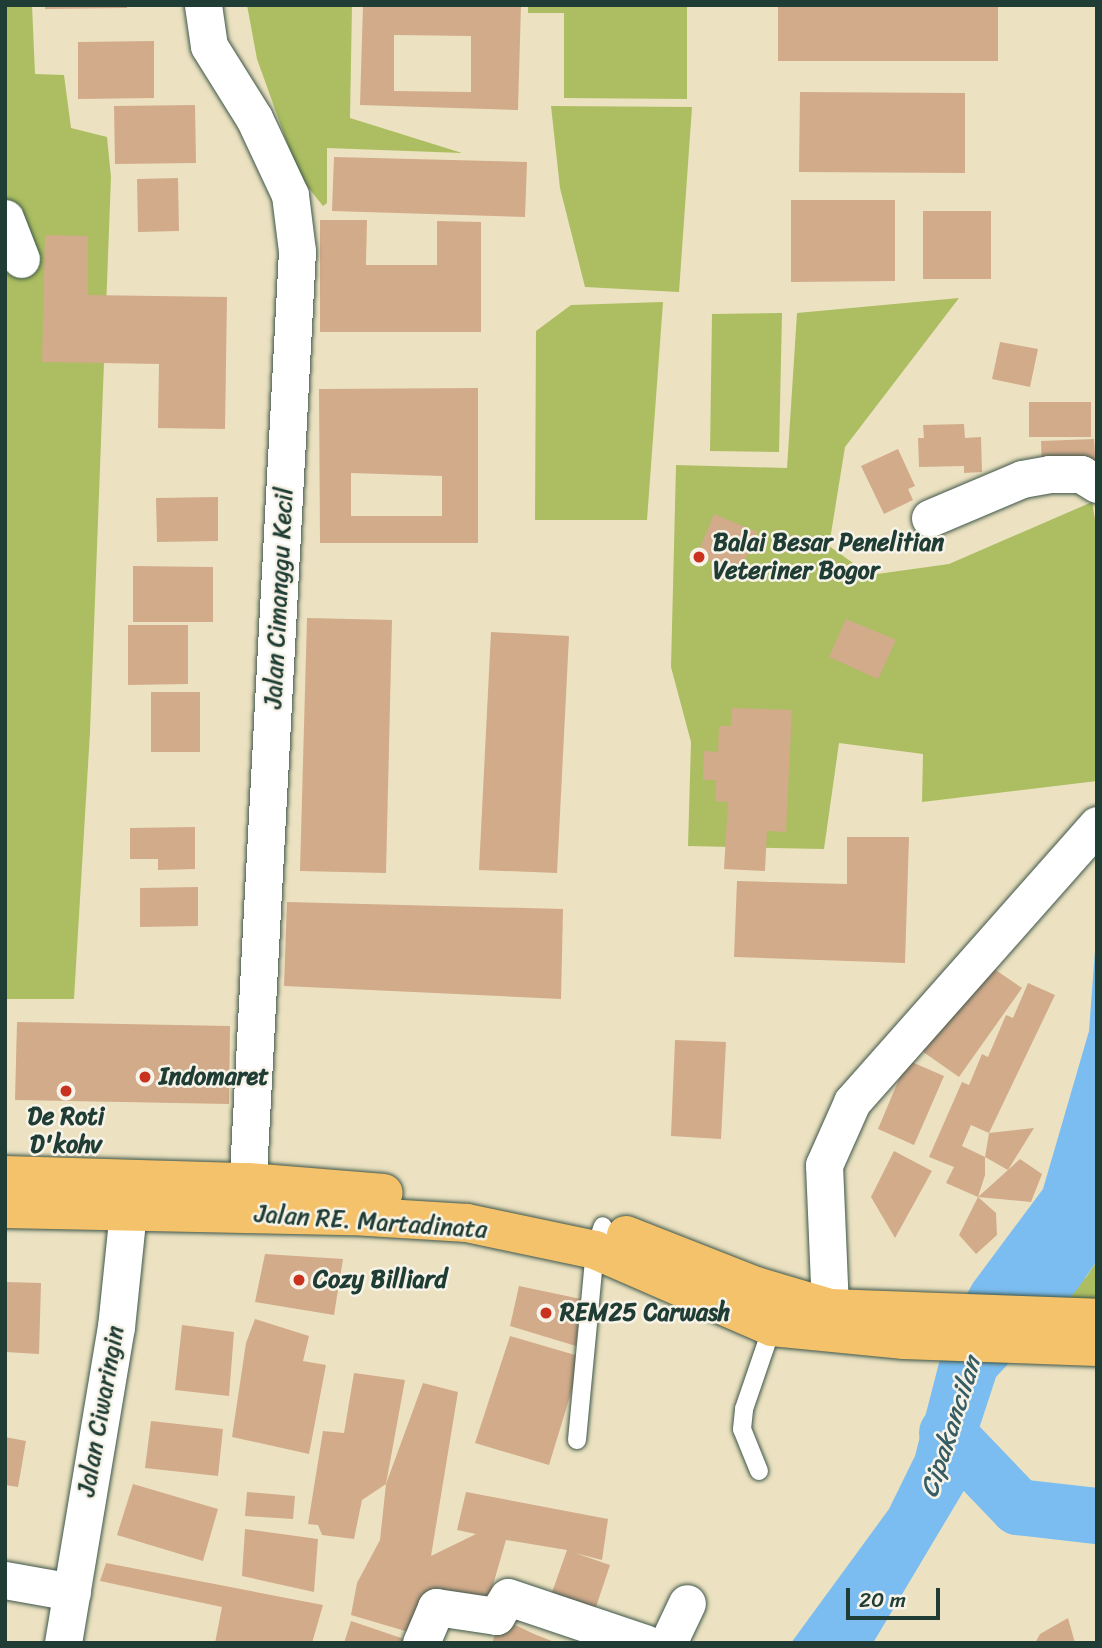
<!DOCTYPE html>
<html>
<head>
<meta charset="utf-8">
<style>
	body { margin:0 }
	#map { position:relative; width:1102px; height:1648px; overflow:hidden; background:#ece2c1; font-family:Sriracha,sans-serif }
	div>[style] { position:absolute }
	.green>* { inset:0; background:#acbe61 }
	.water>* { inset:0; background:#7bbdf0 }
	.river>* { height:56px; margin:-28px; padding:0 28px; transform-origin:28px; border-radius:28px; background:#7bbdf0 }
	.building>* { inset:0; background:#d2ab8b }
	.roads { filter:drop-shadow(0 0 2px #3e5649) drop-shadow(0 0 2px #3e5649) }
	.lane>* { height:18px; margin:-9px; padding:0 9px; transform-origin:9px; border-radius:9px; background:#fff }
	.street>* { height:37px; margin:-18.5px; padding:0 18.5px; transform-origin:18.5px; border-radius:18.5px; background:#fff }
	.primary>* { height:38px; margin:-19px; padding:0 19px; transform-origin:19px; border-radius:19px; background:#f4c26a }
	.dots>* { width:19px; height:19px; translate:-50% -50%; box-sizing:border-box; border:4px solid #f7f3e8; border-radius:50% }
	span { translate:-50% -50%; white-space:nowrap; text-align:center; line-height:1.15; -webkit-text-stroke:5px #f7f3e8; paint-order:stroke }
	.poi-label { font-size:24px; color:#1f3d34; font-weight:700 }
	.left { translate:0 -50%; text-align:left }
	.street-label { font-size:24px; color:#1f3d34 }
	.water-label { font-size:26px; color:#365d63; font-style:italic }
	.frame { position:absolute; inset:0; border:7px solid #1f3d34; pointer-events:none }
	.scale { position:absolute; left:846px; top:1588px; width:94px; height:32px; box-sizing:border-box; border:4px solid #1f3d34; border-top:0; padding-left:9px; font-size:21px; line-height:24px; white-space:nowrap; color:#1f3d34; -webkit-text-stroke:5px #f7f3e8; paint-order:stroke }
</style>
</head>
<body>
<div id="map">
	<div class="green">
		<i style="clip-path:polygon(5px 5px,32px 5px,35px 74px,64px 75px,71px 128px,107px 137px,111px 177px,90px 732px,74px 999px,5px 999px)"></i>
		<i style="clip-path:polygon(247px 5px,352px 5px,350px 118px,462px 153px,327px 148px,327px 203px,323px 206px,299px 176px,257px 59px)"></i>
		<i style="clip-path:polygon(528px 5px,687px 5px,687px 99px,564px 98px,564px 13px,528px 13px)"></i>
		<i style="clip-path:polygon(551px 106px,692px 107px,679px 292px,585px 287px,560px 188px)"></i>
		<i style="clip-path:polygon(959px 298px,845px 447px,829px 546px,870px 575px,949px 564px,1092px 502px,1097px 531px,1097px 781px,922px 802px,923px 754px,839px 743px,824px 849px,688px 846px,691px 742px,671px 667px,676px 465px,787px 468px,797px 313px)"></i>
		<i style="clip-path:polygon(663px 302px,647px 520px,535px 520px,536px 331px,571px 305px)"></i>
		<i style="clip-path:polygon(782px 313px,779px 452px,710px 451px,712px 314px)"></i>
		<i style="clip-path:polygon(1097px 1261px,1097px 1317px,1053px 1315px,1087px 1276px)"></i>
	</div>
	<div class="water">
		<i style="clip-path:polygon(1097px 924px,1097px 1261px,1076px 1291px,996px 1377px,972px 1450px,966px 1487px,873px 1643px,791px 1643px,889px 1509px,915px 1456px,948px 1328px,973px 1283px,1043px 1189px,1089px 1031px)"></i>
	</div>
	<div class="river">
		<i style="left:947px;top:1433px;width:103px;rotate:46.2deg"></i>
		<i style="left:1018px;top:1507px;width:80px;rotate:6.5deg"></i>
	</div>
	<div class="building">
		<i style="clip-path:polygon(45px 5px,127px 5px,127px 8px,45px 9px)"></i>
		<i style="clip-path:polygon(evenodd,363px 5px,521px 5px,518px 110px,360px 105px,363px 5px,394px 35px,471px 36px,471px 92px,394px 91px,394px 35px)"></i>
		<i style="clip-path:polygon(778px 5px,998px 5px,998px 61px,778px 61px)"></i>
		<i style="clip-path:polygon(154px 41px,154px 98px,78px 99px,78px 42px)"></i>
		<i style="clip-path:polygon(800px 92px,965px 93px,965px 173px,799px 172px)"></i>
		<i style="clip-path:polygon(195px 105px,196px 163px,115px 164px,114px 106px)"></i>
		<i style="clip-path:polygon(334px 157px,527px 162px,525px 217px,332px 211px)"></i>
		<i style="clip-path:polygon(178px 178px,179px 231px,138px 232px,137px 179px)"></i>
		<i style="clip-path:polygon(791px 200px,895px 200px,895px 281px,791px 282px)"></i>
		<i style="clip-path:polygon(923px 211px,991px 211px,991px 279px,923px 279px)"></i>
		<i style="clip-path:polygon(320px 220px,367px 220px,366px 265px,437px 265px,437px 221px,481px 222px,481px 332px,320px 332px)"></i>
		<i style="clip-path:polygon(45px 235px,88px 236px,88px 295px,227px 297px,225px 429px,158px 428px,159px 364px,42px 362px)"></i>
		<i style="clip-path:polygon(1000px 342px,1038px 349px,1030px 387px,992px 379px)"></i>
		<i style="clip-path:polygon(evenodd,478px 388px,478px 543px,320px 543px,319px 389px,478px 388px,351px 473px,442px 476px,442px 516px,351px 516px,351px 473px)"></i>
		<i style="clip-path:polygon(1029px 402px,1091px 402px,1091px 437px,1029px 437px)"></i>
		<i style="clip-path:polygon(964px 424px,965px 438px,981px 437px,982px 472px,964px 473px,964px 466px,919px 467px,918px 438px,924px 438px,923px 425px)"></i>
		<i style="clip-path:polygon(1094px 439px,1096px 468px,1042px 470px,1041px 441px)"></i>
		<i style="clip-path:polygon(898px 449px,915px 486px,908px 489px,913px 500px,884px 514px,861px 466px)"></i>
		<i style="clip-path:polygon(218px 497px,218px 541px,157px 542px,156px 498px)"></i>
		<i style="clip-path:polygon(714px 514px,757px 532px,739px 574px,697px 555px)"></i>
		<i style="clip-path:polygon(133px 566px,213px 567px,213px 622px,133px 622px)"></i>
		<i style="clip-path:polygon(307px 618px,392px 620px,386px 873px,300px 871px)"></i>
		<i style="clip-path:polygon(846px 619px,896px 640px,878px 679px,829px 657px)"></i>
		<i style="clip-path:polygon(128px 625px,188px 625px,188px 684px,128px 685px)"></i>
		<i style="clip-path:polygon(491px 632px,569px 636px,557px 873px,479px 870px)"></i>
		<i style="clip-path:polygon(151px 692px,200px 692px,200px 752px,151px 752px)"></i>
		<i style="clip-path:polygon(732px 708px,792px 710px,786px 832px,767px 831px,765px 871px,724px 869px,728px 802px,715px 801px,716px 780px,703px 780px,704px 751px,718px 752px,719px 726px,731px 726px)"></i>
		<i style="clip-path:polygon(195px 827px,195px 869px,158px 870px,158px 859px,130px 859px,130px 828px)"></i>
		<i style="clip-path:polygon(847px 837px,909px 837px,905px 963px,734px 957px,737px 881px,847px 884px)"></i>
		<i style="clip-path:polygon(198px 887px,198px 926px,140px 927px,140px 888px)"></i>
		<i style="clip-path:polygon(287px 902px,563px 909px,561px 999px,284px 986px)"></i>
		<i style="clip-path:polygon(981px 960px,1022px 988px,959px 1077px,919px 1049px)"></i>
		<i style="clip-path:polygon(evenodd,1028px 983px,1055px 995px,989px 1133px,1034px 1128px,1008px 1170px,1020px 1159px,1042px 1174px,1031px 1202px,978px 1197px,996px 1213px,997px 1235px,976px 1254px,959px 1235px,978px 1197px,946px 1183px,954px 1167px,929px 1157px,962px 1082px,969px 1085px,982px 1054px,988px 1057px,1006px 1015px,1013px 1018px,1028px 983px,971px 1125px,989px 1133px,985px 1157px,962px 1146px,971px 1125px,1028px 983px,985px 1157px,1008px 1170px,978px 1197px,985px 1175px,985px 1157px)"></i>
		<i style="clip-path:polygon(17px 1022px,230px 1026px,229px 1104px,15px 1100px)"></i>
		<i style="clip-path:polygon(675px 1040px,726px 1042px,721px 1139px,671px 1136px)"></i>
		<i style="clip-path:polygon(907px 1060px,944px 1076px,914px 1145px,878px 1129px)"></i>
		<i style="clip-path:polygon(894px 1151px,932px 1171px,895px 1238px,871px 1197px)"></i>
		<i style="clip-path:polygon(265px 1254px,343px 1259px,334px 1315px,255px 1302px)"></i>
		<i style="clip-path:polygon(5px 1282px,41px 1283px,39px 1354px,5px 1352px)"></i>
		<i style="clip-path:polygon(519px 1286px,581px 1299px,576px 1346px,510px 1326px)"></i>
		<i style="clip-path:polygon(255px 1319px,309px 1336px,303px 1361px,326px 1365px,309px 1454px,232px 1437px,246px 1343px)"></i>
		<i style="clip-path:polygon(182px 1325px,234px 1332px,229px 1396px,175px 1390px)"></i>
		<i style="clip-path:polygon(510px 1336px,582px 1357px,549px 1465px,475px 1443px)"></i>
		<i style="clip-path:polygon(354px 1373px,405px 1380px,386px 1484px,362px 1500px,354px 1539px,322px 1535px,318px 1525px,308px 1524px,323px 1431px,344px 1433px)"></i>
		<i style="clip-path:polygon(423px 1383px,458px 1392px,431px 1556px,476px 1534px,457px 1530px,466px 1492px,608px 1519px,602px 1560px,575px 1553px,610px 1565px,594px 1613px,550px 1598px,567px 1550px,506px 1540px,486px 1609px,412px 1633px,351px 1615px,357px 1583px,380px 1540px,386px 1484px)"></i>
		<i style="clip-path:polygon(151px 1421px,223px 1429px,218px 1476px,145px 1468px)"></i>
		<i style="clip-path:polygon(5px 1437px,26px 1441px,18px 1487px,5px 1485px)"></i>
		<i style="clip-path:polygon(133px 1484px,218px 1509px,203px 1561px,117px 1535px)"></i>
		<i style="clip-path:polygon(247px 1492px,295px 1496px,293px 1519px,245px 1516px)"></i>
		<i style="clip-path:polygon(245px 1529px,318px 1539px,314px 1592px,242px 1576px)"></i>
		<i style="clip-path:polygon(106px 1563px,323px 1605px,312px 1643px,215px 1643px,222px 1607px,100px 1581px)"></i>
		<i style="clip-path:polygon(501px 1618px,534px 1634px,557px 1643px,492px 1643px)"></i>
		<i style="clip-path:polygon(1068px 1618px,1075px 1643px,1035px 1643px,1040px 1634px)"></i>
		<i style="clip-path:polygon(351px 1621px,413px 1642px,413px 1643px,344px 1643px)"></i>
	</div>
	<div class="roads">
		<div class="lane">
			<i style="left:577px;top:1440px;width:191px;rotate:-84.6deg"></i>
			<i style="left:595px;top:1250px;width:25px;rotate:-72deg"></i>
			<i style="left:759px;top:1471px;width:45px;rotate:-112deg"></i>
			<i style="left:742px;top:1429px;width:20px;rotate:-84deg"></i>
			<i style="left:744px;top:1409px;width:87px;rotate:-71.1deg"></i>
		</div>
		<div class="street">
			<i style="left:203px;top:5px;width:41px;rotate:81.7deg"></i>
			<i style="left:209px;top:46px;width:85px;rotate:58deg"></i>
			<i style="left:254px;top:118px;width:85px;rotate:64.9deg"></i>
			<i style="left:290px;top:195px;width:56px;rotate:82.9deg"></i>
			<i style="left:297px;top:251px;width:962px;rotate:93.04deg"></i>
			<i style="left:5px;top:218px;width:44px;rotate:68.7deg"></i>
			<i style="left:930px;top:518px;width:100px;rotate:-23deg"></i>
			<i style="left:1022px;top:479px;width:27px;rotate:-10deg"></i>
			<i style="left:1049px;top:474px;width:32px"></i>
			<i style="left:1081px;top:474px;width:19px;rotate:32deg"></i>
			<i style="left:830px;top:1308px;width:143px;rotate:-92.4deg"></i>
			<i style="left:824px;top:1165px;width:69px;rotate:-66deg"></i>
			<i style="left:852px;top:1102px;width:370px;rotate:-48.5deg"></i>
			<i style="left:5px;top:1580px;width:68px;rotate:10.2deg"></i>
			<i style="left:63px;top:1643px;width:320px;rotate:-80.5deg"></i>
			<i style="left:116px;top:1327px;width:146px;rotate:-84.1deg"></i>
			<i style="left:421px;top:1643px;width:39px;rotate:-67deg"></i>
			<i style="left:436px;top:1607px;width:61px;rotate:8.5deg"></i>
			<i style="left:496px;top:1616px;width:22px;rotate:-58deg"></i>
			<i style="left:508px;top:1597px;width:145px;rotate:18.6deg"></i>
			<i style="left:668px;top:1643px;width:44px;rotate:-64.6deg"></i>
		</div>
		<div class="primary">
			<i style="left:5px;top:1175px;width:243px;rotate:1.7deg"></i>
			<i style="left:248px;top:1182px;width:136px;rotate:4.6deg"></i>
			<i style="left:5px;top:1209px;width:348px;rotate:1.2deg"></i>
			<i style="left:353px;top:1216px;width:114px;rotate:3.5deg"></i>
			<i style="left:467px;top:1223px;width:131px;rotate:11.9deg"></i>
			<i style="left:595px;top:1250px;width:193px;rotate:23.5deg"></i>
			<i style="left:772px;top:1327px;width:133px;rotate:5.6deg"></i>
			<i style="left:904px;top:1340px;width:193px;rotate:2.1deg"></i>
			<i style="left:626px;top:1235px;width:140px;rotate:21.4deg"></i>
			<i style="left:756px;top:1286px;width:77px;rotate:16.6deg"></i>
			<i style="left:830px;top:1308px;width:267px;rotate:2.1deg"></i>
		</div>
	</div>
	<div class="dots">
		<i style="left:699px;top:557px;background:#c8321e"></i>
		<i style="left:145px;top:1077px;background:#c8321e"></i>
		<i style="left:66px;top:1091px;background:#c8321e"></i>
		<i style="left:299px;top:1280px;background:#c8321e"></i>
		<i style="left:546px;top:1313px;background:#c8321e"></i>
	</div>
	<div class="poi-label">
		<span class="left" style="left:713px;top:557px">Balai Besar Penelitian<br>Veteriner Bogor</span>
		<span class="left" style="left:159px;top:1077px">Indomaret</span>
		<span style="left:66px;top:1131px">De Roti<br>D'kohv</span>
		<span class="left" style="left:313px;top:1280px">Cozy Billiard</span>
		<span class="left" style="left:560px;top:1313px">REM25 Carwash</span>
	</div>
	<div class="street-label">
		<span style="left:279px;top:598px;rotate:-87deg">Jalan Cimanggu Kecil</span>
		<span style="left:371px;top:1222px;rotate:4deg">Jalan RE. Martadinata</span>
		<span style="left:101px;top:1411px;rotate:-80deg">Jalan Ciwaringin</span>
	</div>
	<div class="water-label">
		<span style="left:951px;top:1427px;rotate:-72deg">Cipakancilan</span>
	</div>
	<div class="frame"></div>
	<div class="scale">20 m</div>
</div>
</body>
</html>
